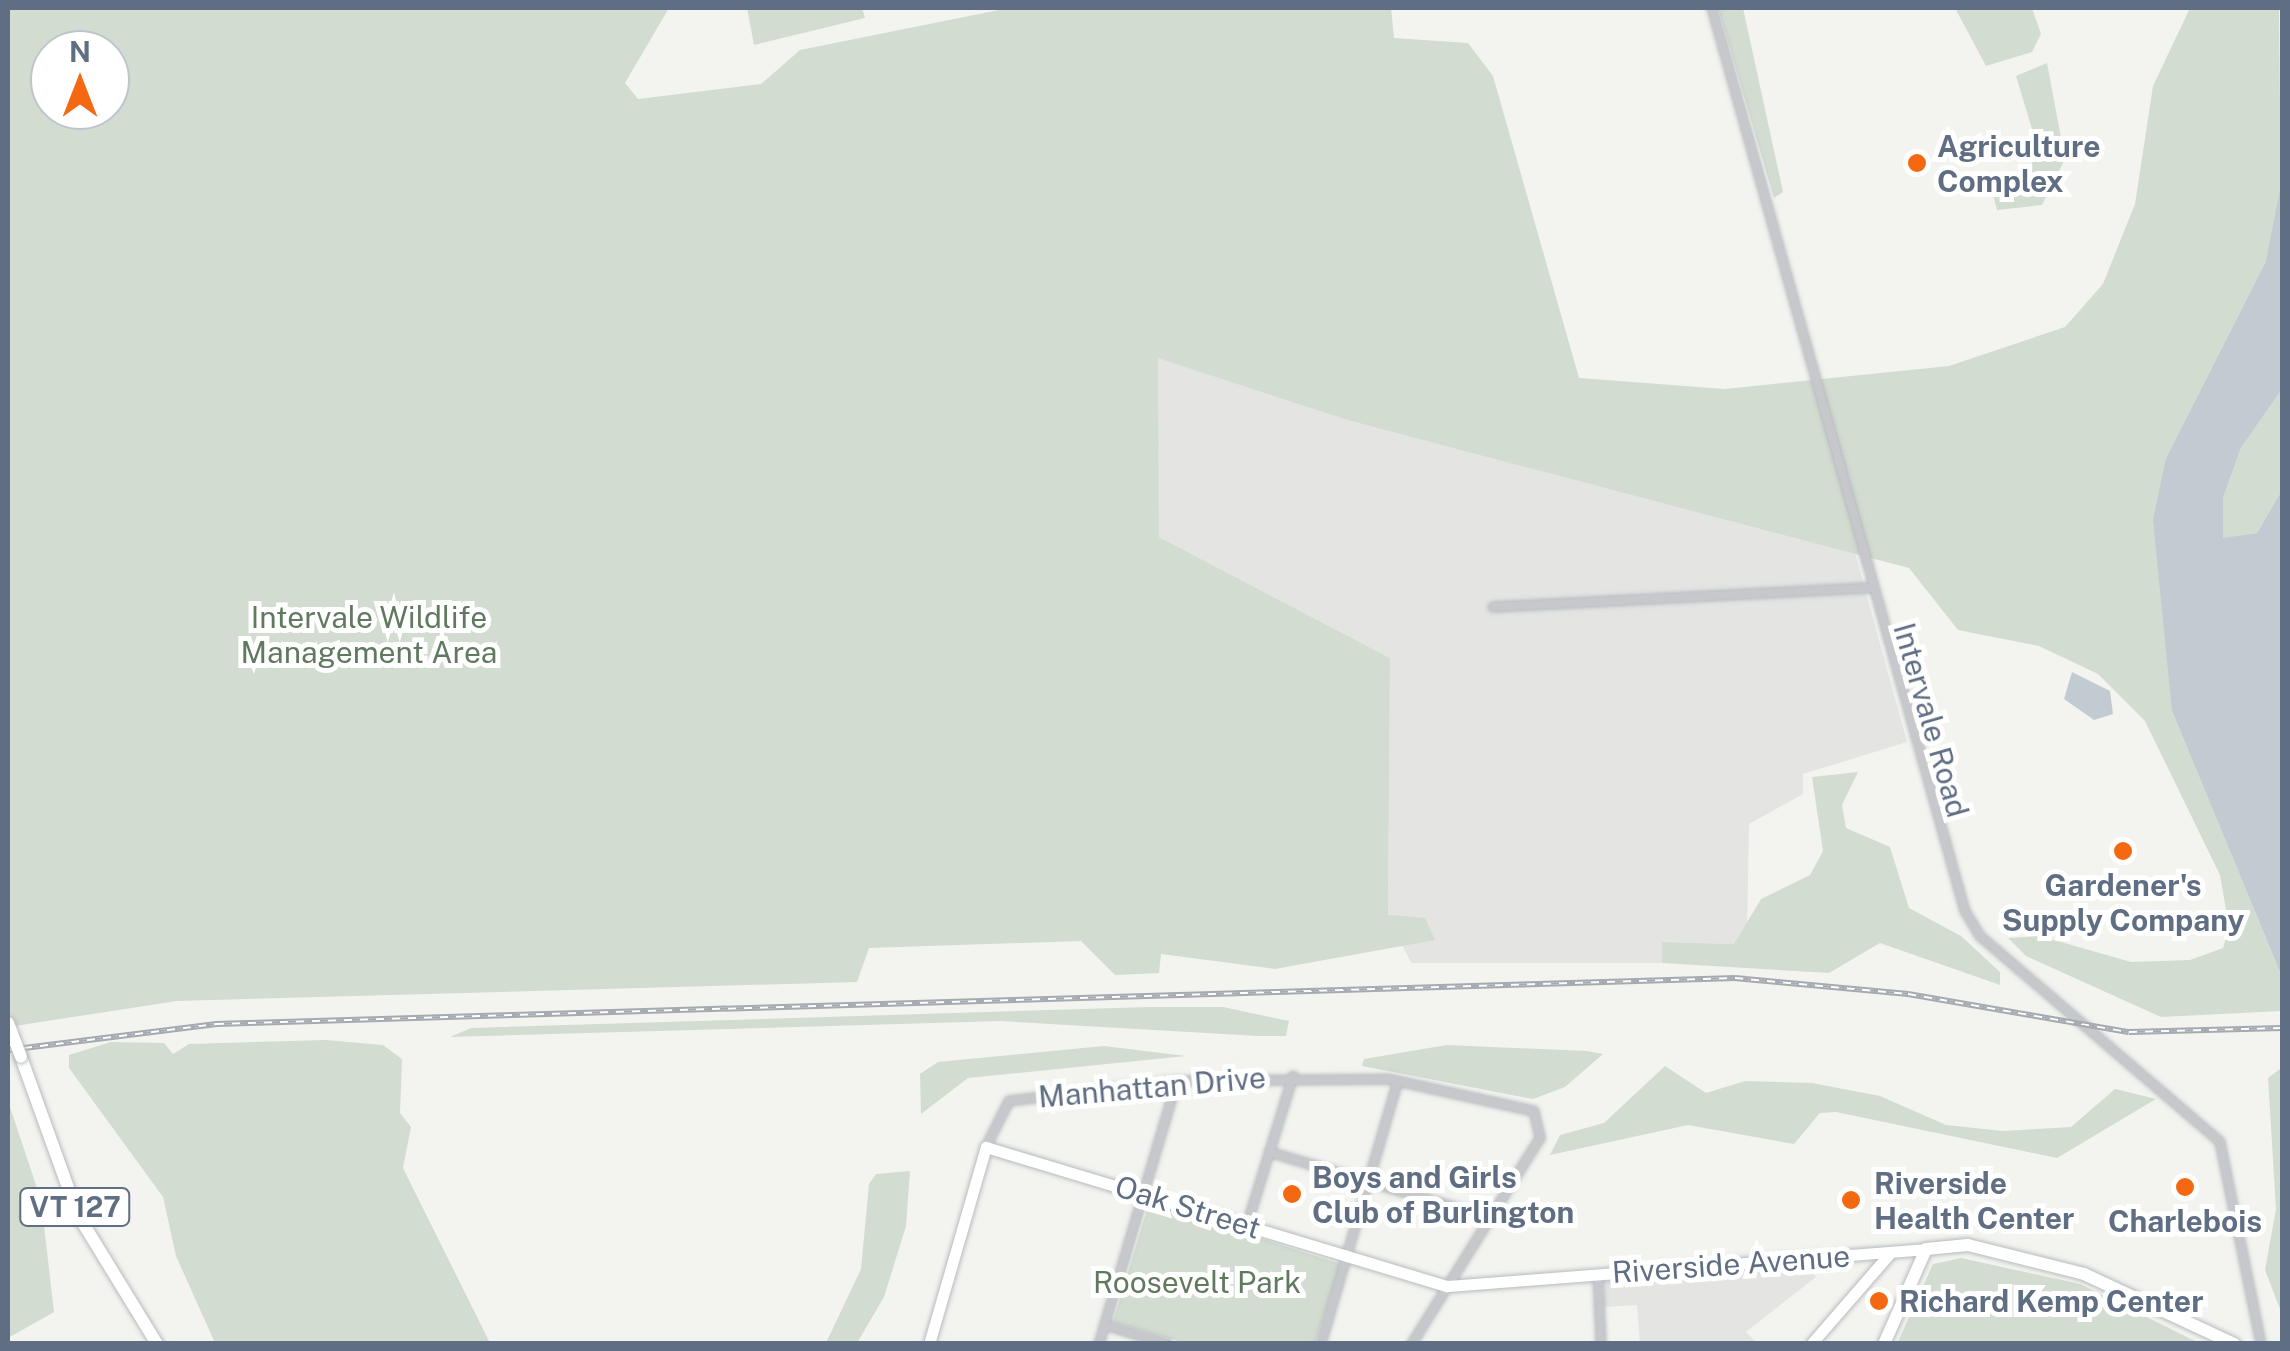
<!DOCTYPE html>
<html>
<head>
<meta charset="utf-8">
<style>
	body { margin:0 }
	#map { position:relative; width:2290px; height:1351px; overflow:hidden; background:#f3f4ef; font-family:"Public Sans",sans-serif }
	div>[style] { position:absolute }
	.built>* { inset:0; background:#e4e4e3 }
	.green>* { inset:0; background:#d3dcd0 }
	.water>* { inset:0; background:#c2cbd1 }
	.roads { filter:drop-shadow(0 0 2px #b7bbc0) drop-shadow(0 0 2px #b7bbc0) }
	.street>* { height:8px; margin:-4px; padding:0 4px; transform-origin:4px; border-radius:4px; background:#c6c8cc }
	.secondary>* { height:11px; margin:-5.5px; padding:0 5.5px; transform-origin:5.5px; border-radius:5.5px; background:#fff }
	.primary>* { height:12px; margin:-6px; padding:0 6px; transform-origin:6px; border-radius:6px; background:#fff }
	.rail>* { height:6px; margin-top:-3px; transform-origin:0; background:repeating-linear-gradient(90deg,#fff 0 8px,#a5a9b0 0 16px); box-sizing:border-box; border-block:2px solid #a5a9b0 }
	.bridges { filter:drop-shadow(0 0 2px #b8bbbf) drop-shadow(0 0 2px #b8bbbf) }
	.primary-bridge>* { height:12px; margin:-6px; padding:0 6px; transform-origin:6px; border-radius:6px; background:#fff }
	.dots>* { width:28px; height:28px; translate:-50% -50%; box-sizing:border-box; border:5px solid #fff; border-radius:50% }
	span { translate:-50% -50%; white-space:nowrap; text-align:center; line-height:1.15; -webkit-text-stroke:10px #fff; paint-order:stroke }
	.shield-label span { padding:2px 8px; background:#fff; border:2px solid; border-radius:8px; -webkit-text-stroke-width:0 }
	.shield-label { font-size:28px; color:#606e83; font-weight:700 }
	.poi-label { font-size:30px; color:#606e83; font-weight:700 }
	.left { translate:0 -50%; text-align:left }
	.park-label { font-size:30px; color:#617a5f }
	.street-label { font-size:30px; color:#606e83 }
	.frame { position:absolute; inset:0; border:10px solid #606e83; pointer-events:none }
	.north { position:absolute; left:30px; top:30px; width:100px; height:100px; box-sizing:border-box; background:#fff; border:2px solid #bfc5cd; border-radius:50%; rotate:0deg; font-size:28px; font-weight:700; line-height:40px; text-align:center; color:#606e83 }
	.north::after { content:''; display:block; margin:auto; width:35px; height:45px; background:#f36810; clip-path:polygon(50% 0,100% 100%,50% 72%,0 100%) }
</style>
</head>
<body>
<div id="map">
	<div class="built">
		<i style="clip-path:polygon(1157px 357px,1347px 420px,1855px 553px,1907px 742px,1803px 774px,1803px 794px,1749px 824px,1747px 933px,1734px 944px,1662px 942px,1662px 963px,1411px 963px,1388px 916px,1390px 658px,1159px 537px)"></i>
		<i style="clip-path:polygon(1808px 1265px,1816px 1277px,1746px 1332px,1758px 1344px,1640px 1343px,1637px 1305px,1604px 1307px,1604px 1281px)"></i>
	</div>
	<div class="green">
		<i style="clip-path:polygon(evenodd,8px 8px,669px 8px,625px 83px,638px 99px,761px 84px,800px 50px,1009px 8px,1391px 8px,1394px 38px,1468px 43px,1493px 76px,1579px 378px,1725px 389px,1949px 366px,2065px 327px,2103px 284px,2135px 204px,2153px 86px,2190px 8px,2279px 8px,2281px 206px,2266px 261px,2166px 458px,2172px 711px,2282px 977px,2282px 1011px,2161px 1017px,2026px 956px,2008px 938px,2040px 936px,2131px 962px,2190px 960px,2223px 948px,2229px 927px,2220px 875px,2145px 721px,2098px 674px,2039px 646px,1958px 630px,1909px 568px,1347px 420px,1158px 358px,1159px 537px,1390px 658px,1388px 915px,1425px 918px,1435px 940px,1275px 969px,1161px 954px,1159px 973px,1115px 975px,1081px 941px,869px 948px,857px 982px,177px 1001px,8px 1027px,8px 8px,50px 50px,110px 50px,110px 110px,50px 110px,50px 50px)"></i>
		<i style="clip-path:polygon(747px 8px,862px 8px,865px 18px,754px 45px)"></i>
		<i style="clip-path:polygon(1718px 8px,1743px 8px,1783px 192px,1774px 198px)"></i>
		<i style="clip-path:polygon(1955px 8px,2032px 8px,2041px 34px,2032px 52px,1986px 66px)"></i>
		<i style="clip-path:polygon(2047px 63px,2065px 159px,2042px 205px,1997px 210px,1990px 182px,2031px 167px,2036px 142px,2016px 76px)"></i>
		<i style="clip-path:polygon(2282px 389px,2282px 490px,2257px 533px,2223px 539px,2223px 498px,2241px 448px)"></i>
		<i style="clip-path:polygon(1858px 772px,1842px 805px,1846px 828px,1890px 847px,1909px 908px,1961px 936px,2000px 972px,2000px 985px,1880px 943px,1829px 973px,1662px 963px,1662px 942px,1734px 944px,1761px 899px,1810px 875px,1823px 851px,1812px 777px)"></i>
		<i style="clip-path:polygon(1149px 1007px,1223px 1007px,1289px 1021px,1286px 1036px,1258px 1036px,1001px 1021px,450px 1037px,471px 1028px)"></i>
		<i style="clip-path:polygon(326px 1040px,383px 1045px,402px 1059px,400px 1113px,411px 1127px,403px 1168px,490px 1343px,215px 1343px,176px 1256px,163px 1197px,69px 1068px,69px 1055px,111px 1042px,164px 1043px,173px 1054px,189px 1044px)"></i>
		<i style="clip-path:polygon(1447px 1045px,1587px 1051px,1603px 1054px,1565px 1087px,1533px 1099px,1362px 1066px,1364px 1059px)"></i>
		<i style="clip-path:polygon(1104px 1046px,1186px 1056px,968px 1078px,921px 1114px,920px 1074px,938px 1062px)"></i>
		<i style="clip-path:polygon(1665px 1066px,1706px 1093px,1745px 1081px,1812px 1083px,1880px 1096px,1946px 1125px,2003px 1131px,2071px 1127px,2115px 1089px,2156px 1099px,2057px 1158px,1836px 1112px,1820px 1113px,1794px 1144px,1688px 1125px,1550px 1155px,1560px 1135px,1604px 1123px)"></i>
		<i style="clip-path:polygon(2280px 1069px,2282px 1069px,2282px 1314px,2265px 1270px,2276px 1209px,2268px 1078px)"></i>
		<i style="clip-path:polygon(8px 1101px,41px 1200px,54px 1312px,8px 1338px)"></i>
		<i style="clip-path:polygon(910px 1171px,906px 1226px,884px 1297px,857px 1343px,826px 1343px,861px 1269px,869px 1184px,876px 1174px)"></i>
		<i style="clip-path:polygon(1149px 1203px,1341px 1264px,1315px 1343px,1185px 1343px,1113px 1322px)"></i>
		<i style="clip-path:polygon(1961px 1258px,2080px 1284px,2199px 1343px,1897px 1344px,1933px 1264px)"></i>
	</div>
	<div class="water">
		<i style="clip-path:polygon(2282px 179px,2282px 389px,2241px 448px,2223px 498px,2223px 538px,2257px 533px,2282px 490px,2282px 977px,2172px 711px,2153px 520px,2166px 458px,2266px 261px)"></i>
		<i style="clip-path:polygon(2072px 672px,2110px 691px,2113px 714px,2094px 720px,2064px 699px)"></i>
	</div>
	<div class="roads">
		<div class="street">
			<i style="left:1712px;top:8px;width:938px;rotate:74.35deg"></i>
			<i style="left:1965px;top:911px;width:29px;rotate:59deg"></i>
			<i style="left:1980px;top:936px;width:316px;rotate:40.6deg"></i>
			<i style="left:2220px;top:1142px;width:206px;rotate:78.5deg"></i>
			<i style="left:1493px;top:607px;width:376px;rotate:-2.9deg"></i>
			<i style="left:986px;top:1147px;width:51px;rotate:-63.4deg"></i>
			<i style="left:1009px;top:1101px;width:169px;rotate:-6.8deg"></i>
			<i style="left:1177px;top:1081px;width:211px;rotate:-0.5deg"></i>
			<i style="left:1388px;top:1079px;width:149px;rotate:12.4deg"></i>
			<i style="left:1534px;top:1111px;width:28px;rotate:77deg"></i>
			<i style="left:1540px;top:1138px;width:243px;rotate:121.9deg"></i>
			<i style="left:1269px;top:1152px;width:231px;rotate:16.6deg"></i>
			<i style="left:1247px;top:1225px;width:156px;rotate:-72.8deg"></i>
			<i style="left:1598px;top:1274px;width:70px;rotate:87.5deg"></i>
			<i style="left:1105px;top:1325px;width:66px;rotate:16.8deg"></i>
			<i style="left:1099px;top:1344px;width:274px;rotate:-73.5deg"></i>
			<i style="left:1321px;top:1344px;width:274px;rotate:-73.7deg"></i>
		</div>
		<div class="secondary">
			<i style="left:929px;top:1344px;width:205px;rotate:-73.9deg"></i>
			<i style="left:986px;top:1147px;width:481px;rotate:16.8deg"></i>
			<i style="left:1447px;top:1286px;width:480px;rotate:-4.4deg"></i>
			<i style="left:1811px;top:1344px;width:122px;rotate:-49deg"></i>
		</div>
		<div class="primary">
			<i style="left:21px;top:1057px;width:168px;rotate:70.2deg"></i>
			<i style="left:78px;top:1215px;width:151px;rotate:58.5deg"></i>
			<i style="left:1884px;top:1344px;width:104px;rotate:-66.1deg"></i>
			<i style="left:1926px;top:1249px;width:42px;rotate:-5.4deg"></i>
			<i style="left:1968px;top:1245px;width:120px;rotate:14deg"></i>
			<i style="left:2084px;top:1274px;width:166px;rotate:25deg"></i>
		</div>
	</div>
	<div class="rail">
		<i style="left:8px;top:1050px;width:210px;rotate:-7.1deg"></i>
		<i style="left:216px;top:1024px;width:1520px;rotate:-1.73deg"></i>
		<i style="left:1735px;top:978px;width:174px;rotate:5.3deg"></i>
		<i style="left:1908px;top:994px;width:224px;rotate:9.8deg"></i>
		<i style="left:2129px;top:1032px;width:153px;rotate:-1.5deg"></i>
	</div>
	<div class="bridges">
		<div class="primary-bridge">
			<i style="left:8px;top:1023px;width:36px;rotate:69deg"></i>
		</div>
	</div>
	<div class="dots">
		<i style="left:1917px;top:163px;background:#f36810"></i>
		<i style="left:2123px;top:851px;background:#f36810"></i>
		<i style="left:2185px;top:1187px;background:#f36810"></i>
		<i style="left:1292px;top:1194px;background:#f36810"></i>
		<i style="left:1851px;top:1200px;background:#f36810"></i>
		<i style="left:1879px;top:1301px;background:#f36810"></i>
	</div>
	<div class="shield-label">
		<span style="left:75px;top:1207px">VT 127</span>
	</div>
	<div class="poi-label">
		<span class="left" style="left:1937px;top:163px">Agriculture<br>Complex</span>
		<span style="left:2123px;top:902px">Gardener's<br>Supply Company</span>
		<span class="left" style="left:1312px;top:1194px">Boys and Girls<br>Club of Burlington</span>
		<span class="left" style="left:1874px;top:1200px">Riverside<br>Health Center</span>
		<span style="left:2185px;top:1221px">Charlebois</span>
		<span class="left" style="left:1899px;top:1301px">Richard Kemp Center</span>
	</div>
	<div class="park-label">
		<span style="left:369px;top:634px">Intervale Wildlife<br>Management Area</span>
		<span style="left:1197px;top:1282px">Roosevelt Park</span>
	</div>
	<div class="street-label">
		<span style="left:1931px;top:720px;rotate:74deg">Intervale Road</span>
		<span style="left:1152px;top:1087px;rotate:-5deg">Manhattan Drive</span>
		<span style="left:1188px;top:1207px;rotate:17deg">Oak Street</span>
		<span style="left:1731px;top:1264px;rotate:-4deg">Riverside Avenue</span>
	</div>
	<div class="frame"></div>
	<div class="north">N</div>
</div>
</body>
</html>
